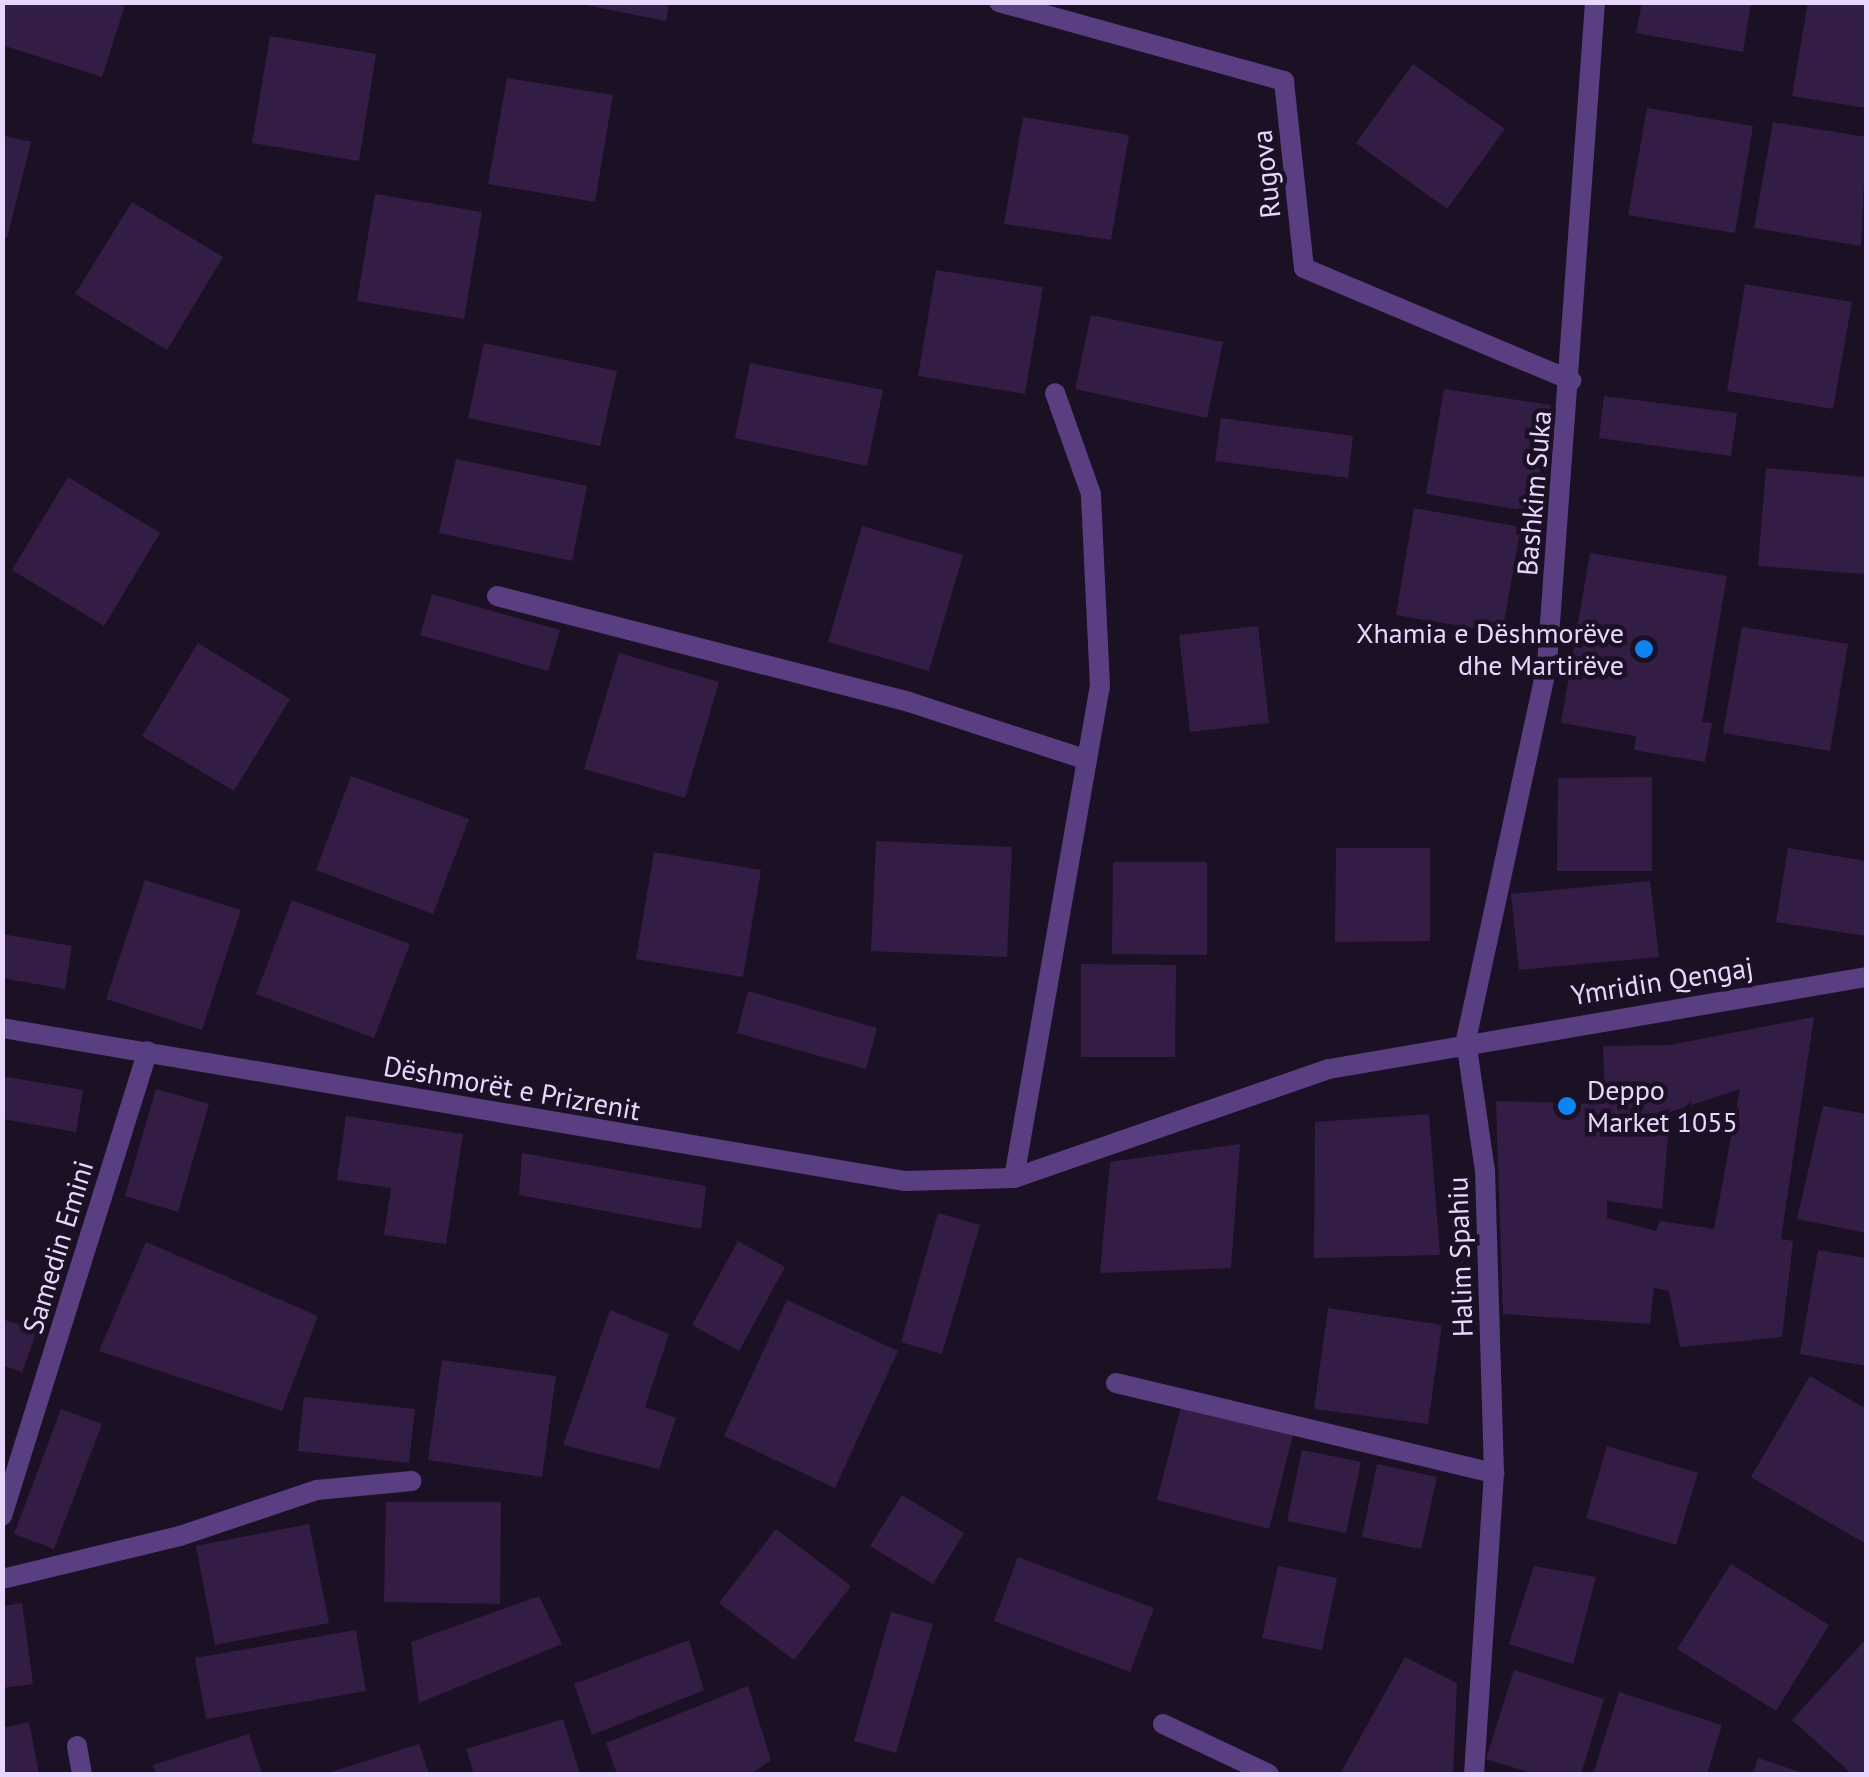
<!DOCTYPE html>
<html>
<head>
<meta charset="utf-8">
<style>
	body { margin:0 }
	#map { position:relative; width:1869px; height:1777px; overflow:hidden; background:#1c1025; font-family:"PT Sans",sans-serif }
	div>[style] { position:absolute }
	.building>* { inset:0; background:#341d45 }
	.street>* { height:20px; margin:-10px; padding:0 10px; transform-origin:10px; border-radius:10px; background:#5a3e82 }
	.dots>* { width:28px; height:28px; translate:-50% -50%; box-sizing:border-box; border:5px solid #1c1025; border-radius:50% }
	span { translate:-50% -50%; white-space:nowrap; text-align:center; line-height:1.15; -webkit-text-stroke:9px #1c1025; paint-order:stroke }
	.street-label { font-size:28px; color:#e9d6fd }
	.poi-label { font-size:28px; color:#e9d6fd }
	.right { translate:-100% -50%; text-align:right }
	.left { translate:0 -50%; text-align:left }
	.frame { position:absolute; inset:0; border:5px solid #e9d6fd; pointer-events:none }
</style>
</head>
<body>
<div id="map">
	<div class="building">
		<i style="clip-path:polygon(2px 2px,126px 2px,102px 77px,2px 45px)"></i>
		<i style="clip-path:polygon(570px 2px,669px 2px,666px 21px)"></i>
		<i style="clip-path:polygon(1642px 2px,1751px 2px,1743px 52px,1636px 33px)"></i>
		<i style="clip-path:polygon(1808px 2px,1866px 2px,1866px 108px,1792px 96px)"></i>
		<i style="clip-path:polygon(270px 36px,376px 54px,359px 161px,252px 143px)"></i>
		<i style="clip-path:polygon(1413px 64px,1505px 129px,1447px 209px,1356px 143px)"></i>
		<i style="clip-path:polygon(507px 78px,613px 95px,595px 202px,488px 184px)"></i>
		<i style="clip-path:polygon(1647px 108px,1753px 126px,1735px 233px,1628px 215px)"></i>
		<i style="clip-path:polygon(1023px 117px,1129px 135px,1111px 240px,1004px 224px)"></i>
		<i style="clip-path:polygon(1773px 122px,1866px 137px,1861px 246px,1754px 228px)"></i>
		<i style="clip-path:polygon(2px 135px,31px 142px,7px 238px,2px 237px)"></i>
		<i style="clip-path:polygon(375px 194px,482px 212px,464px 319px,357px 301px)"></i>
		<i style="clip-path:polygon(132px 202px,223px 257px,167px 350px,75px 294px)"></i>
		<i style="clip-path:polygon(936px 270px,1043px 287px,1025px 394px,918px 376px)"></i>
		<i style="clip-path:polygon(1745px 284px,1852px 302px,1833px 409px,1727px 391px)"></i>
		<i style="clip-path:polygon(1091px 315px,1223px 342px,1207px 418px,1075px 389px)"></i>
		<i style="clip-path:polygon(484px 343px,617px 371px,600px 446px,468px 418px)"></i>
		<i style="clip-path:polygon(750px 363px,883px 390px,867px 466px,735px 438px)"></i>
		<i style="clip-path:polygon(1444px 389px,1551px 405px,1533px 512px,1426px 494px)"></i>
		<i style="clip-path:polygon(1604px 396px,1737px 413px,1731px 456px,1599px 438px)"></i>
		<i style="clip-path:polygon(1221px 418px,1353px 436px,1348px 478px,1215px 461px)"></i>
		<i style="clip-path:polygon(456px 459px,587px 486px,572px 561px,439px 533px)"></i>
		<i style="clip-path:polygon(1766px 468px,1866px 477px,1866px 574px,1758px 566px)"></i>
		<i style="clip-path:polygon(68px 477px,160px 533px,104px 626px,12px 570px)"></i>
		<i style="clip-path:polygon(1414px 508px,1521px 527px,1502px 633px,1396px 615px)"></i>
		<i style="clip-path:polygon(862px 526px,963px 555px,929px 671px,828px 642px)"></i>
		<i style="clip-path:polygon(1590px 553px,1727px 576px,1702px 722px,1712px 723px,1705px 762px,1634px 750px,1636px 736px,1561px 723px)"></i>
		<i style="clip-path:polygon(432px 594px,560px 630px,548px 671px,420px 635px)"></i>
		<i style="clip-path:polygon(1258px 626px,1269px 723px,1190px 732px,1179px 635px)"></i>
		<i style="clip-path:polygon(1742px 627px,1848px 644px,1830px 751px,1723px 733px)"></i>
		<i style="clip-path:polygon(198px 643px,290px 699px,234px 791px,142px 736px)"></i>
		<i style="clip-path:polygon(619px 653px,719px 682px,685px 798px,584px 769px)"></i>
		<i style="clip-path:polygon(351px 776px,469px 819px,433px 914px,316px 870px)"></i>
		<i style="clip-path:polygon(1652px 777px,1652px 871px,1557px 871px,1558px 778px)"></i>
		<i style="clip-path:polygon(876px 841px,1012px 847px,1007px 957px,871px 951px)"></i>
		<i style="clip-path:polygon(1336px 848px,1430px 848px,1430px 941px,1335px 942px)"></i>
		<i style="clip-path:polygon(1788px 848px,1866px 861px,1866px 936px,1776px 922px)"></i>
		<i style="clip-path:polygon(654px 852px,761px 870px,743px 977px,636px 959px)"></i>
		<i style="clip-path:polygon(1113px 862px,1207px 862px,1207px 955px,1112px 954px)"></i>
		<i style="clip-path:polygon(145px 880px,241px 910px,202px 1030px,106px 999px)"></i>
		<i style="clip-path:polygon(1650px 881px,1659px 957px,1519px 970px,1511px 894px)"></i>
		<i style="clip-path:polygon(292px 900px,410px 944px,374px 1038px,256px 994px)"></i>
		<i style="clip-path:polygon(2px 934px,72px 946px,65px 989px,2px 978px)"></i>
		<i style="clip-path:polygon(1081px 964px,1176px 965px,1175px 1057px,1081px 1057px)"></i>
		<i style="clip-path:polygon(748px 991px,877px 1028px,866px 1069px,737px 1033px)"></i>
		<i style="clip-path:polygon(evenodd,1814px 1017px,1781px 1239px,1793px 1241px,1782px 1337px,1680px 1347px,1669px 1291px,1654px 1288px,1650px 1324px,1503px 1314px,1496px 1101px,1605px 1104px,1603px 1046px,1670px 1045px,1814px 1017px,1740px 1089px,1714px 1229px,1660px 1221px,1656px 1231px,1607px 1218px,1607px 1201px,1662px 1209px,1670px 1112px,1740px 1089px)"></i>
		<i style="clip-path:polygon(2px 1076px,83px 1090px,76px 1132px,2px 1119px)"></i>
		<i style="clip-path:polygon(156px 1089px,209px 1104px,178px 1212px,125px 1196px)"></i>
		<i style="clip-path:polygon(1823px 1106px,1866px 1114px,1866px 1233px,1797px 1219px)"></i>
		<i style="clip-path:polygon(1429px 1114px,1440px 1255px,1314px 1258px,1315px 1122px)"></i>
		<i style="clip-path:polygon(346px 1116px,463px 1134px,446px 1244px,384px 1235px,391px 1188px,337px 1180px)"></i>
		<i style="clip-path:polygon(1240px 1144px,1231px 1268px,1100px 1273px,1110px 1162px)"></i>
		<i style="clip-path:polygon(522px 1153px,706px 1186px,701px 1229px,519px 1195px)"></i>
		<i style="clip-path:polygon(938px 1213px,980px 1225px,942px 1354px,901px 1342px)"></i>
		<i style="clip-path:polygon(738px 1241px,785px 1267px,739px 1351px,692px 1325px)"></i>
		<i style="clip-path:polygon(146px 1242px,318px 1316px,282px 1411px,99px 1351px)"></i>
		<i style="clip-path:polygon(1818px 1250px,1866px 1258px,1866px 1366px,1800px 1354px)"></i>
		<i style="clip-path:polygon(787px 1300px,898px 1351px,835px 1488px,724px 1436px)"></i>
		<i style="clip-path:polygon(1328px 1308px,1442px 1325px,1428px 1424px,1314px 1409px)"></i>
		<i style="clip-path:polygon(610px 1310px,669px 1334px,645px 1407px,676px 1418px,659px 1469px,563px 1445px)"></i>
		<i style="clip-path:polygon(2px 1319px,37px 1331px,22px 1372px,2px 1365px)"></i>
		<i style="clip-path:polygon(442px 1360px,556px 1376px,542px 1477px,428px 1460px)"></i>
		<i style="clip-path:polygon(1810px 1376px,1866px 1409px,1866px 1544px,1751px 1477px)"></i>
		<i style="clip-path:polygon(304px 1397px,415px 1409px,409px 1463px,298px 1451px)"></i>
		<i style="clip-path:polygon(1182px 1403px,1294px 1431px,1269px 1529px,1157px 1500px)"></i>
		<i style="clip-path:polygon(61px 1409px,102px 1424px,54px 1549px,14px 1534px)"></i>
		<i style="clip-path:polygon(1607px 1446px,1698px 1473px,1676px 1545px,1586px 1518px)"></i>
		<i style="clip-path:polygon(1302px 1450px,1361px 1462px,1346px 1533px,1287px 1521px)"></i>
		<i style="clip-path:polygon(1377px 1464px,1437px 1477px,1421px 1549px,1362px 1537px)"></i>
		<i style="clip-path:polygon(902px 1495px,964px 1533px,933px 1584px,870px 1546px)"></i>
		<i style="clip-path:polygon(386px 1502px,501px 1502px,500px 1604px,384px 1602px)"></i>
		<i style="clip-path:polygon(309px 1524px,329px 1623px,215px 1645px,196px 1546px)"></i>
		<i style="clip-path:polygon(776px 1529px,851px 1586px,794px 1660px,719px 1603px)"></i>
		<i style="clip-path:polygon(1018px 1557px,1154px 1608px,1130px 1672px,994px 1621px)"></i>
		<i style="clip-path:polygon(1731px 1564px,1829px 1625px,1776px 1711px,1677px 1649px)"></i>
		<i style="clip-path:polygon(1278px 1566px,1337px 1578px,1322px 1650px,1262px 1638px)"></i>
		<i style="clip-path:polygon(1534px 1566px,1596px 1577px,1573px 1664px,1509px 1644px)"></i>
		<i style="clip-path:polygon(539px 1596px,562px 1644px,419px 1703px,411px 1642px)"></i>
		<i style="clip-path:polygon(22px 1603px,33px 1684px,2px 1688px,2px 1606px)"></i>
		<i style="clip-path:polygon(891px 1612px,933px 1624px,896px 1753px,854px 1741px)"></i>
		<i style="clip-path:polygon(356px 1630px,366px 1691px,206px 1719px,195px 1658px)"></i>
		<i style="clip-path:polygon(1866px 1639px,1866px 1774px,1852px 1774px,1792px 1720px)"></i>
		<i style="clip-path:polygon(689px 1640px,704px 1690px,592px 1735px,574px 1684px)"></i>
		<i style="clip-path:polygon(1405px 1657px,1457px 1683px,1453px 1774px,1340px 1774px)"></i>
		<i style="clip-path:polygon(1514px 1670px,1604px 1699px,1581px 1774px,1535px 1774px,1486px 1759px)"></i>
		<i style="clip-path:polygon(748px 1686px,771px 1760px,751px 1774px,617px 1774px,606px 1743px)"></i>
		<i style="clip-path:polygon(1619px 1692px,1722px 1725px,1707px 1774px,1593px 1774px)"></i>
		<i style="clip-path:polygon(563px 1719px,580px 1774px,474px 1774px,466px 1749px)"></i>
		<i style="clip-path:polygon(29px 1722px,39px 1774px,2px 1774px,2px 1728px)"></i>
		<i style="clip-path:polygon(249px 1734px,262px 1774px,156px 1774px,153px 1765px)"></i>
		<i style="clip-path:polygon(419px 1744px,429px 1774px,325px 1774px)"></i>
		<i style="clip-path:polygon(1758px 1758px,1806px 1774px,1753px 1774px)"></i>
	</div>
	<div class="street">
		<i style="left:999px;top:2px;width:296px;rotate:15.5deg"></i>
		<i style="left:1284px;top:81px;width:188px;rotate:83.9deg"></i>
		<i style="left:1304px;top:268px;width:290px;rotate:22.8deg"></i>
		<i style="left:497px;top:596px;width:425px;rotate:14.4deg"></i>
		<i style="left:909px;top:702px;width:187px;rotate:18deg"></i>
		<i style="left:2px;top:1028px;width:916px;rotate:9.62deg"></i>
		<i style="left:905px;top:1181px;width:109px;rotate:-1.6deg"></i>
		<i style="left:1014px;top:1178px;width:333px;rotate:-19.1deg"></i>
		<i style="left:1329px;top:1069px;width:545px;rotate:-9.72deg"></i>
		<i style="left:1014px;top:1178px;width:498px;rotate:-80.1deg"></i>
		<i style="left:1100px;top:687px;width:193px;rotate:-92.7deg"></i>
		<i style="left:1091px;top:494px;width:107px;rotate:-109.6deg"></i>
		<i style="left:1116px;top:1383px;width:389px;rotate:13.4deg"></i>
		<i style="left:2px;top:1516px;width:487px;rotate:-72.6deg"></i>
		<i style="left:2px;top:1579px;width:183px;rotate:-13.6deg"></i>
		<i style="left:180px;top:1536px;width:145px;rotate:-18.6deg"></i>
		<i style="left:317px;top:1490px;width:95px;rotate:-5.4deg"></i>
		<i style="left:1163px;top:1724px;width:117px;rotate:25.3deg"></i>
		<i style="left:77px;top:1746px;width:28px;rotate:80deg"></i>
		<i style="left:1474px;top:1774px;width:302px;rotate:-86.2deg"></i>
		<i style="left:1494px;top:1473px;width:302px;rotate:-91.7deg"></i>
		<i style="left:1485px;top:1171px;width:132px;rotate:-98.3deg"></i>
		<i style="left:1466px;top:1040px;width:385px;rotate:-77.8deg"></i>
		<i style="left:1547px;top:664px;width:664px;rotate:-85.85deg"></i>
	</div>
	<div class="dots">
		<i style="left:1644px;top:649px;background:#0c85f3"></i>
		<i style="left:1567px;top:1106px;background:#0c85f3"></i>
	</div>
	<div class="street-label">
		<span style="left:1266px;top:174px;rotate:-96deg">Rugova</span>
		<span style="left:1534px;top:493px;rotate:-85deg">Bashkim Suka</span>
		<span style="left:1662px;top:981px;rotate:-9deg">Ymridin Qengaj</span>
		<span style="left:512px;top:1088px;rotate:10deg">Dëshmorët e Prizrenit</span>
		<span style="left:58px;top:1247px;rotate:-73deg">Samedin Emini</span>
		<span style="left:1460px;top:1257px;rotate:-92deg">Halim Spahiu</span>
	</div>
	<div class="poi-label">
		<span class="right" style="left:1624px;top:649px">Xhamia e Dëshmorëve<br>dhe Martirëve</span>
		<span class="left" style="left:1587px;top:1106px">Deppo<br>Market 1055</span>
	</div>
	<div class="frame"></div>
</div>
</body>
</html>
